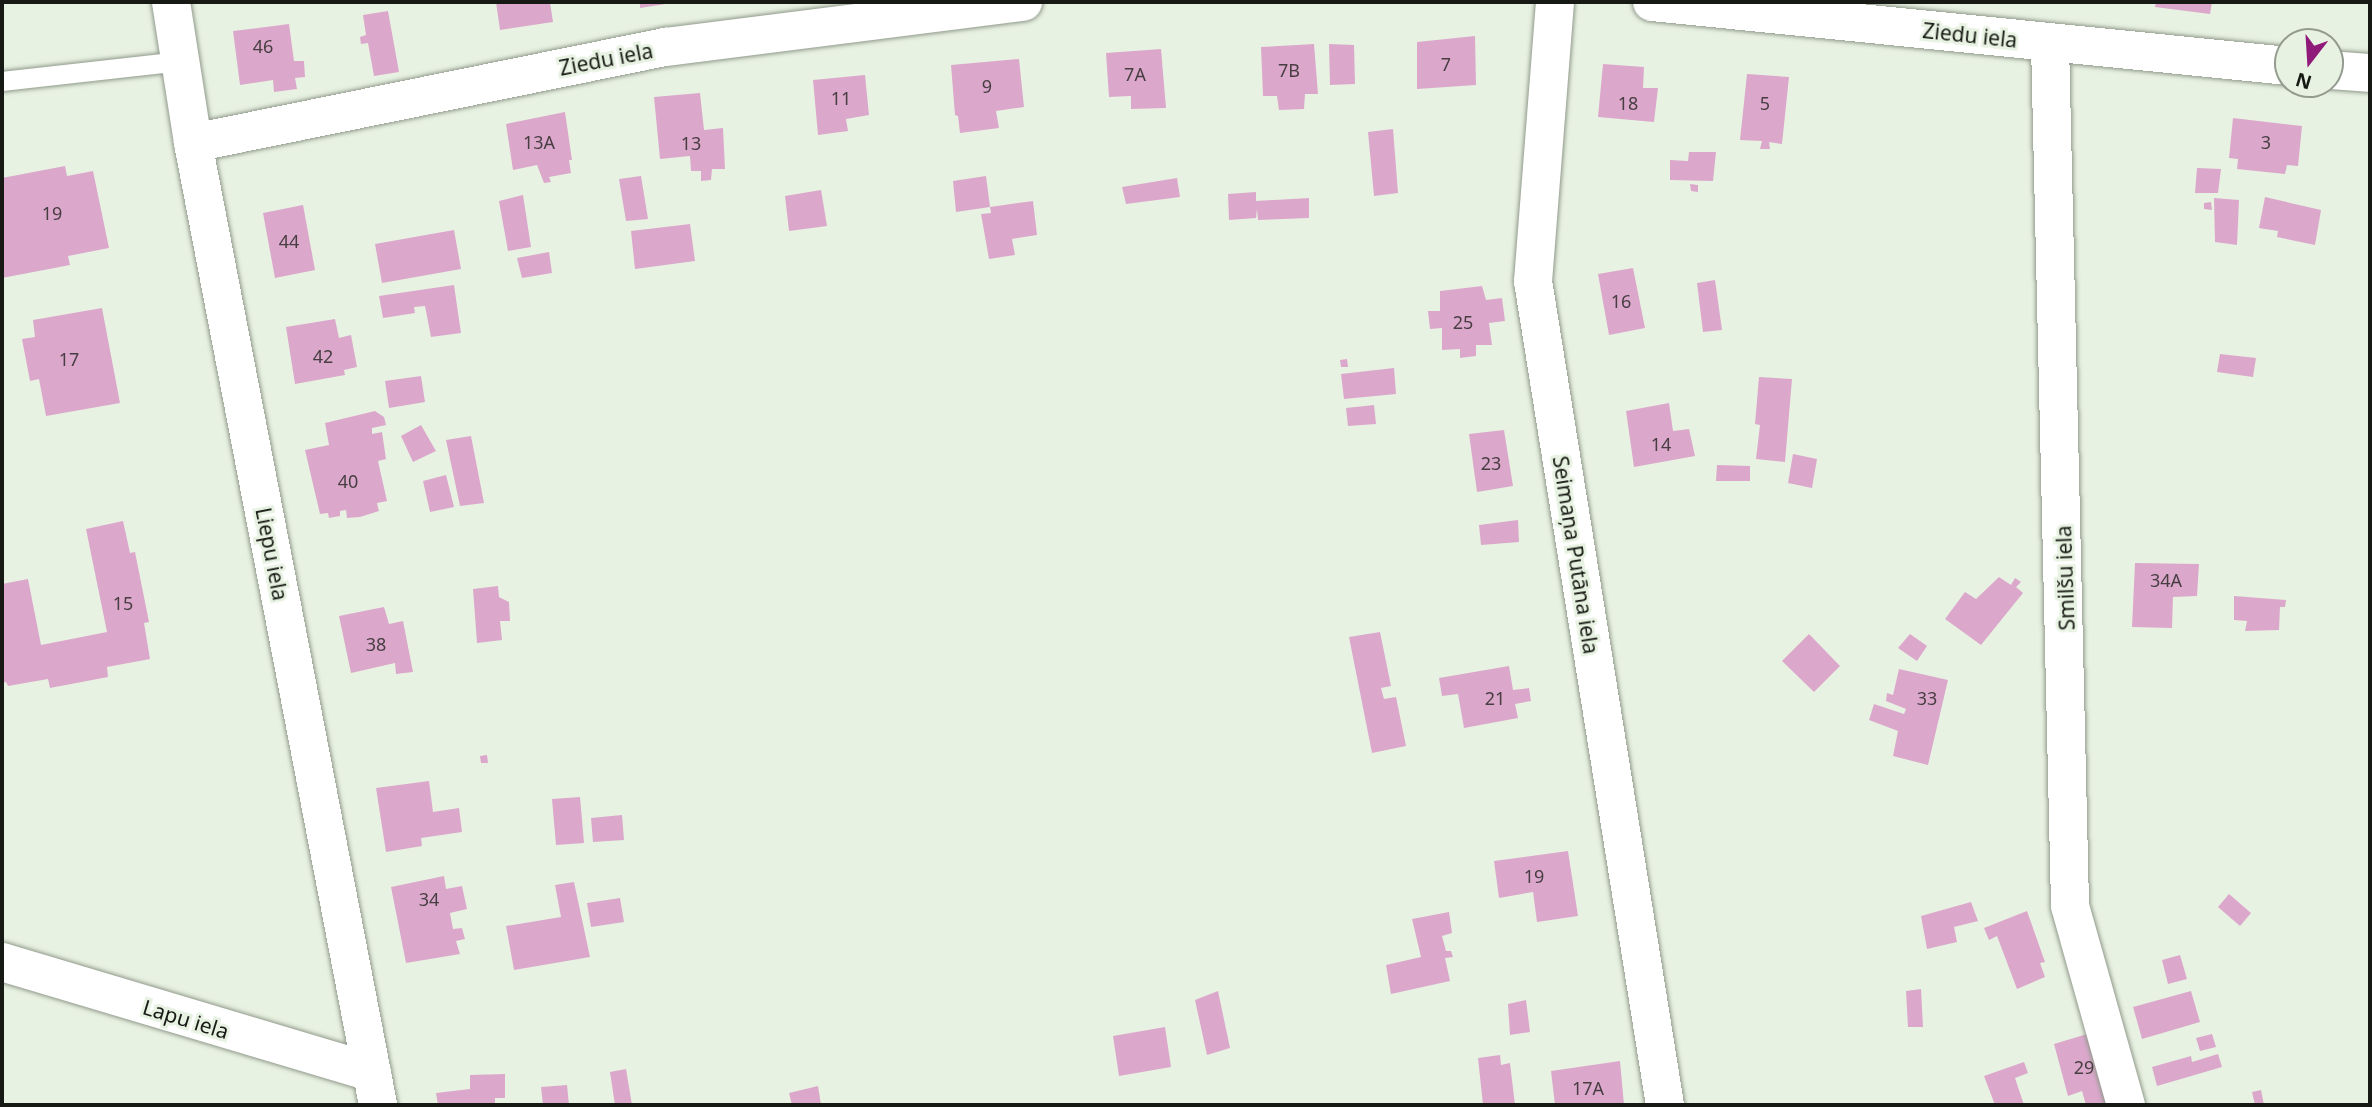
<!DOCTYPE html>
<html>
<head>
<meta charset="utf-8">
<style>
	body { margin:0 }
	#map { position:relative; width:2372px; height:1107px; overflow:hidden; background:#e8f2e2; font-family:"Noto Sans",sans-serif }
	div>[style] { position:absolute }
	.building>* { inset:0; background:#dba8cc }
	.roads { filter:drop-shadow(0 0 2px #919a8c) drop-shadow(0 0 2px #919a8c) }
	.lane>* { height:19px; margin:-9.5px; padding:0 9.5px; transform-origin:9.5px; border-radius:9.5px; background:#fff }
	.street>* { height:38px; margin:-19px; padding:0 19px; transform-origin:19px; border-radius:19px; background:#fff }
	span { translate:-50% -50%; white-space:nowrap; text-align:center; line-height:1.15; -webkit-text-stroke:6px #e8f2e2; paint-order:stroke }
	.number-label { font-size:18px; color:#483e42 }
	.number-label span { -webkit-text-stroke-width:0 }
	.street-label { font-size:21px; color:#171a14 }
	.frame { position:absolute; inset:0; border:4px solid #171a14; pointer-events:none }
	.north { position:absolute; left:2274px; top:28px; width:70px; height:70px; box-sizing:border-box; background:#e8f2e2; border:2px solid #949c90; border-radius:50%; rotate:197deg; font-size:19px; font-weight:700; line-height:28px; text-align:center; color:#171a14 }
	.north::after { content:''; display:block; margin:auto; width:24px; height:32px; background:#8f1a79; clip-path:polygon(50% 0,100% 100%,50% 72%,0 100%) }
</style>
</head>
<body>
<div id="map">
	<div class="building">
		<i style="clip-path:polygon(496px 2px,550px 2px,553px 22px,500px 30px)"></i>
		<i style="clip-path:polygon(640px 2px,672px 2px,672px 3px,640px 8px)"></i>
		<i style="clip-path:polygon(2156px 2px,2212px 2px,2210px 14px,2155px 7px)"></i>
		<i style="clip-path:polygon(388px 11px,399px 72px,374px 76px,368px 43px,361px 44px,360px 37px,366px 35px,363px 15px)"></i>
		<i style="clip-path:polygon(289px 24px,294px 61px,304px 61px,305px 77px,295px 78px,297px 89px,274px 92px,273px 80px,240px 85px,233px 31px)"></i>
		<i style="clip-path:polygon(1475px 36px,1476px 85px,1417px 89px,1417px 42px)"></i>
		<i style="clip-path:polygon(1314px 44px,1318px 94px,1305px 94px,1304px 109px,1279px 110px,1277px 96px,1263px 96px,1261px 47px)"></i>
		<i style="clip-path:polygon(1329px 44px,1354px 45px,1355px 84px,1330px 85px)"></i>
		<i style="clip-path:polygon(1161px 49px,1166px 108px,1131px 109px,1131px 96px,1109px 97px,1106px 53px)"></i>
		<i style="clip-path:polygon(1019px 59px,1024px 107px,996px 111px,999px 128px,960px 133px,958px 116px,955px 115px,951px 65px)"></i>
		<i style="clip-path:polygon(1603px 64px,1644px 67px,1643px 88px,1658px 88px,1654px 122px,1598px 117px)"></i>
		<i style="clip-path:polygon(1747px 74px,1789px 77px,1782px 144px,1769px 142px,1770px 149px,1760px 149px,1762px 141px,1740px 140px)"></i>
		<i style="clip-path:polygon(865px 75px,869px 115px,846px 119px,848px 131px,818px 135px,813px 80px)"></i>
		<i style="clip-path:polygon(700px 93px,704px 130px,723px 128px,725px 169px,712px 169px,711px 180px,701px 181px,701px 171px,691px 171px,690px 156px,660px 159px,654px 97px)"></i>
		<i style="clip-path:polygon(565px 112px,572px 160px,569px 160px,571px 173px,549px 177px,551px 182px,544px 183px,537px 165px,513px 170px,506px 124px)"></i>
		<i style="clip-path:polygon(2233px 118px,2302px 126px,2298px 166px,2287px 165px,2285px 174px,2237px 169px,2238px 159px,2229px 158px)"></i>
		<i style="clip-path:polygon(1393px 129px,1398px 193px,1374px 196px,1368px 132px)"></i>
		<i style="clip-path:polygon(1689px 152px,1716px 152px,1713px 181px,1670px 180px,1670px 160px,1688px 161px)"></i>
		<i style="clip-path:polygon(65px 166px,67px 176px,93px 171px,109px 248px,68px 256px,70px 265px,2px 278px,2px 178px)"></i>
		<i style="clip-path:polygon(2197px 168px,2221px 169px,2218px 193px,2195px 193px)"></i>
		<i style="clip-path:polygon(641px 176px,648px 219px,626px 221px,619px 179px)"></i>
		<i style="clip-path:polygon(986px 176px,990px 207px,956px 212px,953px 181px)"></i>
		<i style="clip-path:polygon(1177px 178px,1180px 197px,1126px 204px,1122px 187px)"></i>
		<i style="clip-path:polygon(1690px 184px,1698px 185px,1698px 192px,1691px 191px)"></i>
		<i style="clip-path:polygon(821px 190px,827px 226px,789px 231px,785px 196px)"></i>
		<i style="clip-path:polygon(1256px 192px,1256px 201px,1309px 198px,1309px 218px,1258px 220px,1257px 209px,1256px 218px,1229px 220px,1228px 194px)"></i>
		<i style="clip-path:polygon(523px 195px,531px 247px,508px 251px,499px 201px)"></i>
		<i style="clip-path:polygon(2265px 197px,2321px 210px,2315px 245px,2277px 237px,2278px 231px,2259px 228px)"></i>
		<i style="clip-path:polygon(2214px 198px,2239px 200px,2237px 245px,2215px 242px)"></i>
		<i style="clip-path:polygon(1033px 201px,1037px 235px,1012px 239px,1015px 255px,989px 259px,981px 214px,991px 213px,990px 207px)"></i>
		<i style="clip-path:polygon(2211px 202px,2212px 210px,2204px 209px,2204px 203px)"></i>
		<i style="clip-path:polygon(303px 205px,315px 270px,275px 278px,263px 213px)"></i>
		<i style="clip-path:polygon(690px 224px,695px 261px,635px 269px,631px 231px)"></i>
		<i style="clip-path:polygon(454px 230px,461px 269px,382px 283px,375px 244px)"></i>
		<i style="clip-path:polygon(549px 252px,552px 273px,522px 278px,517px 258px)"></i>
		<i style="clip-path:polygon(1633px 268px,1645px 328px,1609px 335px,1598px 274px)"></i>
		<i style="clip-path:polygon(1715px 280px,1722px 330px,1703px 332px,1697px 283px)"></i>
		<i style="clip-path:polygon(454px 285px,461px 333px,431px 337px,425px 306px,414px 307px,415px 313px,383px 318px,379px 296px)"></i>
		<i style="clip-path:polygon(1482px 286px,1486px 300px,1502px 298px,1505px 321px,1489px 323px,1492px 345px,1476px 345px,1476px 356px,1460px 358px,1460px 349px,1442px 350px,1442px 328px,1430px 329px,1428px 311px,1440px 311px,1440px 291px)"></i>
		<i style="clip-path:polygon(102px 308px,120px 403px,46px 416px,39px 379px,30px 381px,22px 339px,35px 337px,33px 320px)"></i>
		<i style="clip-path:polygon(335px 319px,339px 338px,351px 335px,357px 367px,344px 370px,345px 375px,295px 384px,286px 327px)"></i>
		<i style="clip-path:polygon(2220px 354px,2256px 358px,2253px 377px,2217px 372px)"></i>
		<i style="clip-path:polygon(1347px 359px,1348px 367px,1341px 367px,1340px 360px)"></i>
		<i style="clip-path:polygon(1394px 368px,1396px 394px,1344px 399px,1341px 374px)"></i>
		<i style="clip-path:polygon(421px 376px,425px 402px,389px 408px,385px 381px)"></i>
		<i style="clip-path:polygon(1759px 377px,1792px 379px,1785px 462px,1756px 459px,1760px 425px,1755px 424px)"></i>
		<i style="clip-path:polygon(1669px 403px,1673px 431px,1689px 429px,1695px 456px,1634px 467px,1626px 411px)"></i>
		<i style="clip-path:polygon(1374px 405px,1376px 424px,1348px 426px,1346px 408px)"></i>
		<i style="clip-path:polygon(375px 411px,384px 417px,386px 425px,372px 428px,372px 434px,382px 432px,386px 459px,378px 461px,387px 501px,377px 503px,379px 511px,360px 517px,347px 518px,346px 510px,340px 511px,340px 516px,329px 518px,328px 513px,320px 514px,305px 450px,329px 445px,325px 423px)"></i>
		<i style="clip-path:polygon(421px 425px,436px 451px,413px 462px,401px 436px)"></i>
		<i style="clip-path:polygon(1504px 430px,1513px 486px,1477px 492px,1469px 434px)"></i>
		<i style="clip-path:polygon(471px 436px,484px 503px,460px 506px,446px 440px)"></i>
		<i style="clip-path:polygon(1793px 454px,1817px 459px,1812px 488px,1788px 483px)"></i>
		<i style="clip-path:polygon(1717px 465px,1750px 466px,1750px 481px,1716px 481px)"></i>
		<i style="clip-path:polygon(446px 475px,454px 507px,430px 512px,423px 481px)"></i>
		<i style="clip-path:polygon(1518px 520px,1519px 542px,1481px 545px,1479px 525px)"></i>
		<i style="clip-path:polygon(123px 521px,130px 553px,135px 552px,149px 622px,144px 623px,150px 659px,107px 667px,108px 677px,50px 688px,48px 679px,8px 686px,6px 682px,2px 683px,2px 584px,28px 579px,41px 645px,107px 632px,86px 529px)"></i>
		<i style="clip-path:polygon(2135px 563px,2199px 564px,2197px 596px,2173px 597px,2172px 628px,2132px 627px)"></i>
		<i style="clip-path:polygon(1999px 577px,2011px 585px,2015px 578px,2021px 582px,2016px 587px,2023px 593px,1981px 645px,1945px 619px,1965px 592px,1976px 599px)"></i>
		<i style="clip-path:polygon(498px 586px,499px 597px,509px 602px,510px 621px,500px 621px,502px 640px,477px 643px,473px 589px)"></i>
		<i style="clip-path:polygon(2234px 596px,2286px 600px,2285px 607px,2280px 607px,2279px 630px,2245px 631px,2247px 621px,2234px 620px)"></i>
		<i style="clip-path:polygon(384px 607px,389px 624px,403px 621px,413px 672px,396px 674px,395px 663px,351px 673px,339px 616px)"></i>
		<i style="clip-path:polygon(1380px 632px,1391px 686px,1381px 688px,1384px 699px,1396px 697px,1406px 746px,1372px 753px,1349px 637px)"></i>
		<i style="clip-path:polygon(1809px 634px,1840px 666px,1814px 692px,1782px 661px)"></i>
		<i style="clip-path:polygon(1910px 634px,1927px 646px,1917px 661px,1898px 648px)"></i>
		<i style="clip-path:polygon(1509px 666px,1513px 690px,1529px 688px,1531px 701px,1515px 704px,1518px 718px,1464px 728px,1458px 694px,1442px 696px,1439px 678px)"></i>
		<i style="clip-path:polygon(1899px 669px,1948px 680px,1928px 765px,1893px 756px,1898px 731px,1869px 720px,1874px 704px,1904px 714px,1906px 709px,1886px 701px,1887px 693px,1893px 695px)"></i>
		<i style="clip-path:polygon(487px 755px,488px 763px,481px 763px,480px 756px)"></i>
		<i style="clip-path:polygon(429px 781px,433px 812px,459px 808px,462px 832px,421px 838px,422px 846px,386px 852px,376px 788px)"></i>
		<i style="clip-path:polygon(580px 797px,584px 843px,556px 845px,552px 799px)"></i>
		<i style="clip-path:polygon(622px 815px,624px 840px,593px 842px,591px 818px)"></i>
		<i style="clip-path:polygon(1568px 851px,1578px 916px,1537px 922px,1533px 892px,1499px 898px,1494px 861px)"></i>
		<i style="clip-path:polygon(444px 876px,446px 889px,462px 886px,467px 909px,450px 913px,453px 929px,462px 928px,465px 939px,456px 941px,460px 954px,406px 963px,391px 887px)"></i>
		<i style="clip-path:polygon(574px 882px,590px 957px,514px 970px,506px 926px,561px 917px,555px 885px)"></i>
		<i style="clip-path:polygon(2229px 894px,2251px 913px,2240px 926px,2218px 907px)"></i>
		<i style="clip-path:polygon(620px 898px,624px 922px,591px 927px,587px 903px)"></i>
		<i style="clip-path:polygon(1971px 902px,1978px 921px,1954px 927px,1957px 942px,1927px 949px,1921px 916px)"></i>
		<i style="clip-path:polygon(2027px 911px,2045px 962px,2040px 963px,2045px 977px,2017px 989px,1997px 936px,1989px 940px,1984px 928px)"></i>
		<i style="clip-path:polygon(1449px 912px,1452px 933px,1442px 936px,1446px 951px,1451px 951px,1453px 957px,1445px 958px,1450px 981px,1391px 994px,1386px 965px,1421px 957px,1412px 919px)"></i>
		<i style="clip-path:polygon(2180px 955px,2187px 979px,2168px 984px,2162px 960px)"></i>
		<i style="clip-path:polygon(1921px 989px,1923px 1027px,1908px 1027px,1906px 991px)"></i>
		<i style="clip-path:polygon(1218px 991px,1230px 1048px,1207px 1055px,1195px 1000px)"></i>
		<i style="clip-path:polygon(2191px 991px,2200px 1022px,2142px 1039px,2133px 1007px)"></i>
		<i style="clip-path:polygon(1526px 1000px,1530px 1032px,1510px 1035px,1508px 1004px)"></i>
		<i style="clip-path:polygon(1165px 1027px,1171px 1067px,1119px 1076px,1113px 1036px)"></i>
		<i style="clip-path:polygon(2097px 1031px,2115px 1105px,2086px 1105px,2082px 1091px,2068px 1096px,2054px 1044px)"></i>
		<i style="clip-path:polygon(2212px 1034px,2216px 1047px,2200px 1051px,2196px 1038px)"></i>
		<i style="clip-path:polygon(2218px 1054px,2222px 1067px,2157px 1086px,2152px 1067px,2191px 1056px,2192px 1062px)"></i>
		<i style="clip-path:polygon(1500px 1055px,1501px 1065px,1510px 1063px,1515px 1105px,1483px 1105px,1478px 1058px)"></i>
		<i style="clip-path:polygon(1620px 1061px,1624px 1105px,1555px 1105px,1551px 1071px)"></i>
		<i style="clip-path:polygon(2024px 1062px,2028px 1073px,2015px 1078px,2024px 1105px,1995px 1105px,1984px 1076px)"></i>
		<i style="clip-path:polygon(626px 1069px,632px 1105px,615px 1105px,610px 1072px)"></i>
		<i style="clip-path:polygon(505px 1074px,505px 1098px,495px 1098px,495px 1105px,438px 1105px,436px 1093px,470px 1089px,470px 1075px)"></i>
		<i style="clip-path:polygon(567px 1085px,569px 1105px,543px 1105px,541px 1087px)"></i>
		<i style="clip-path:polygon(818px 1086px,821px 1105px,792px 1105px,789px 1093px)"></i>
		<i style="clip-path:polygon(2261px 1090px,2264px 1105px,2255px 1105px,2252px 1092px)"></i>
	</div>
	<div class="roads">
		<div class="lane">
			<i style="left:2px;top:81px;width:179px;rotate:-6.4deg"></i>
		</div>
		<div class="street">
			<i style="left:171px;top:2px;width:143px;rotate:81.1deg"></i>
			<i style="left:193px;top:143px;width:980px;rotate:79.11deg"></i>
			<i style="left:1555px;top:2px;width:280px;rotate:94.5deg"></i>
			<i style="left:1533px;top:281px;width:835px;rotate:80.9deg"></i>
			<i style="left:1652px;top:2px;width:639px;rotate:5.75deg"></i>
			<i style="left:2050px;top:43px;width:863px;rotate:88.67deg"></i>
			<i style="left:2070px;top:906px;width:207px;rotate:74.3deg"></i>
			<i style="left:2330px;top:70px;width:40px;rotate:4.3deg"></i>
			<i style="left:193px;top:143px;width:483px;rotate:-11.5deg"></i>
			<i style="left:666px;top:47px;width:360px;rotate:-7.2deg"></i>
			<i style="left:2px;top:962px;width:386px;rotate:16.6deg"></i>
		</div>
	</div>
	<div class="number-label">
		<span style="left:263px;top:46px">46</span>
		<span style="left:1446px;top:64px">7</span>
		<span style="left:1289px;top:70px">7B</span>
		<span style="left:1135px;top:74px">7A</span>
		<span style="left:987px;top:86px">9</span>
		<span style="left:841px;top:98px">11</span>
		<span style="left:1628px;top:103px">18</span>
		<span style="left:1765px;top:103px">5</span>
		<span style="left:539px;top:142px">13A</span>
		<span style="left:2266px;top:142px">3</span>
		<span style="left:691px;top:143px">13</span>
		<span style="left:52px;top:213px">19</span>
		<span style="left:289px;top:241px">44</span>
		<span style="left:1621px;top:301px">16</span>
		<span style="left:1463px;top:322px">25</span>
		<span style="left:323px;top:356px">42</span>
		<span style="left:69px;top:359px">17</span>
		<span style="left:1661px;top:444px">14</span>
		<span style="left:1491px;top:463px">23</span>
		<span style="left:348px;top:481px">40</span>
		<span style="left:2166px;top:580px">34A</span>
		<span style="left:123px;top:603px">15</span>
		<span style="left:376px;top:644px">38</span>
		<span style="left:1495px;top:698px">21</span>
		<span style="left:1927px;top:698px">33</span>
		<span style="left:1534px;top:876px">19</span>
		<span style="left:429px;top:899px">34</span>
		<span style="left:2084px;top:1067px">29</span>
		<span style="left:1588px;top:1088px">17A</span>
	</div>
	<div class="street-label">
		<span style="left:1970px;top:35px;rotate:6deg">Ziedu iela</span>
		<span style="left:606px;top:59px;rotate:-11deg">Ziedu iela</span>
		<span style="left:272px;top:554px;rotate:79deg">Liepu iela</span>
		<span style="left:1576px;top:555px;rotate:81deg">Seimaņa Putāna iela</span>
		<span style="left:2065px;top:578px;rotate:-92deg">Smilšu iela</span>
		<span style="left:186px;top:1019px;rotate:17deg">Lapu iela</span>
	</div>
	<div class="frame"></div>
	<div class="north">N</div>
</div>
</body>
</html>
